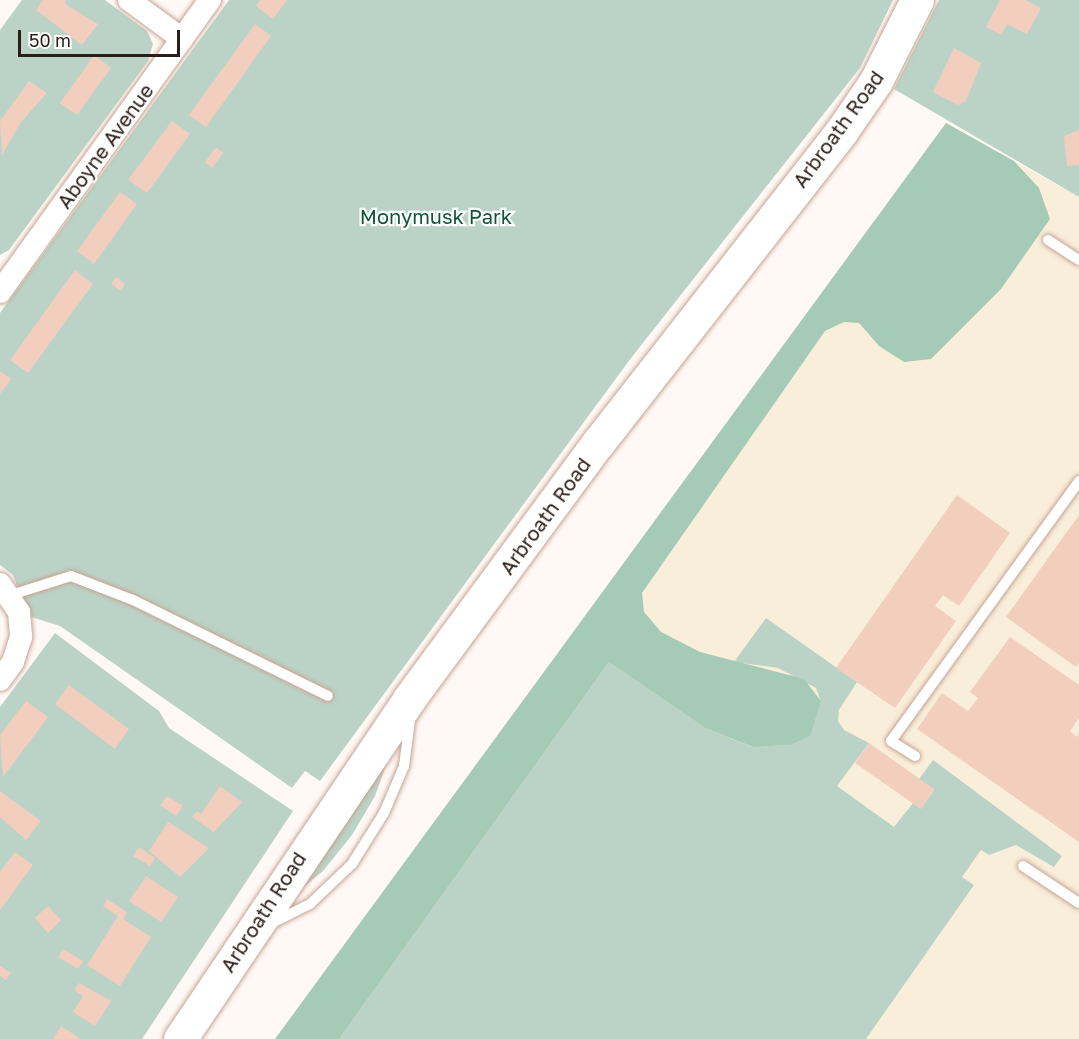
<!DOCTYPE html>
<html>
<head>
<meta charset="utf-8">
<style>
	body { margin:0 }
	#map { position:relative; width:1079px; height:1039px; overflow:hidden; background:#fff8f4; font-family:"Golos Text",sans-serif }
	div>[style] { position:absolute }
	.education>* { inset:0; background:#f9eed9 }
	.green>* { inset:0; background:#bbd3c6 }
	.forest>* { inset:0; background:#a5cab6 }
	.building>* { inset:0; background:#f1cebe }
	.roads { filter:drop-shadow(0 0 2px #c6a495) drop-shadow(0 0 2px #c6a495) }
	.service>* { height:10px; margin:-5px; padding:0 5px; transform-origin:5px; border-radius:5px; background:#fff }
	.minor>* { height:22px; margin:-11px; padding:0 11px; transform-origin:11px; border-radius:11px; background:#fff }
	.primary>* { height:33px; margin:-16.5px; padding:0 16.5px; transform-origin:16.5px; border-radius:16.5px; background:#fff }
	span { translate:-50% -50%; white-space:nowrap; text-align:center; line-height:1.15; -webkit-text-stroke:4.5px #fff; paint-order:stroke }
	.street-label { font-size:20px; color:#2b1e18 }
	.park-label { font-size:20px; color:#135439 }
	.scale { position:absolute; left:18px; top:30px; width:162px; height:27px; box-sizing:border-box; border:3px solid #2b1e18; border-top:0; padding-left:8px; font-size:18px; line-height:21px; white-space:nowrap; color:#2b1e18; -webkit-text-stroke:4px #fff; paint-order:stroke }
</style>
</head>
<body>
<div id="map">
	<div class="education">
		<i style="clip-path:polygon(946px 123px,1079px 197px,1079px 1039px,275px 1039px)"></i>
	</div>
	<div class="green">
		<i style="clip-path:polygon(22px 0,105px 0,147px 31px,153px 44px,148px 61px,9px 250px,0 255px,0 30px)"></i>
		<i style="clip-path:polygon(229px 0,893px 0,860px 68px,631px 358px,320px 781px,305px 771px,292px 788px,60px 626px,28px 616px,13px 575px,0 565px,0 313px)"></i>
		<i style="clip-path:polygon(939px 0,1079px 0,1079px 197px,894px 89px)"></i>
		<i style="clip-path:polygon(766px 618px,857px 682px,839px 710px,838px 721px,844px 730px,869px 743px,837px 786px,894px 827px,913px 803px,921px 808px,934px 790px,919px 779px,933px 760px,1062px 856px,1054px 867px,1016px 845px,989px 855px,981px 850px,962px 877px,974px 885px,866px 1039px,339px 1039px,609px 662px,705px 728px,752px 747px,790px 745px,821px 702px,816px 688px,778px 668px,734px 662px)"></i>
		<i style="clip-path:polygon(55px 633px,159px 711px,169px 728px,293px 811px,142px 1039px,0 1039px,0 707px)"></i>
		<i style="clip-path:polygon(391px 751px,375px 796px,352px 835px,323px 871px,289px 899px)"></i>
	</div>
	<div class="forest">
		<i style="clip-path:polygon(946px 123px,1014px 161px,1039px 188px,1050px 219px,1001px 289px,931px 359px,904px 362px,879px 346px,859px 323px,844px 322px,825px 331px,642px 593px,644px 612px,661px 632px,700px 652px,804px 679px,821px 701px,810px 736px,790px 745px,753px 747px,705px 728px,609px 662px,339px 1039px,275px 1039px)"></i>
	</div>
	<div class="building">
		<i style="clip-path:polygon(43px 0,66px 0,65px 4px,98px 24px,82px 45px,36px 10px)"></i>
		<i style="clip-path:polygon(260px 0,287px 0,273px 19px,256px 6px)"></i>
		<i style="clip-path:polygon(1000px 0,1025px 0,1041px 8px,1027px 34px,1007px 24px,1001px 35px,986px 27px)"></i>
		<i style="clip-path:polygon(255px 24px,271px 36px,206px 127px,189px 115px)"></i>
		<i style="clip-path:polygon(954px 48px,981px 63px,966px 101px,958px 105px,933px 92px)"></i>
		<i style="clip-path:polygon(94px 55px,111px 68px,77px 115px,60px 103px)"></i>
		<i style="clip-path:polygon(29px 81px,47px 93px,21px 122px,2px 155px,0 121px)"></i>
		<i style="clip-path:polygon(172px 121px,190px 134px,147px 193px,128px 180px)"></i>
		<i style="clip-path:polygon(1079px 130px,1079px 165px,1067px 166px,1064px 136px)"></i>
		<i style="clip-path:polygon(216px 147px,223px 153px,212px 168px,205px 162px)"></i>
		<i style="clip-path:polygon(120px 192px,137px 204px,94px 264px,77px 251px)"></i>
		<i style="clip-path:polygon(75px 270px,93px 284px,28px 373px,10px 360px)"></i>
		<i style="clip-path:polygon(116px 277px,125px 284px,121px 291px,111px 284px)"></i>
		<i style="clip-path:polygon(0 371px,11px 379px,0 394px)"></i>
		<i style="clip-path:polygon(957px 495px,1010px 533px,959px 606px,943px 595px,935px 606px,956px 621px,895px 708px,836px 668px)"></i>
		<i style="clip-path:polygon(1079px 515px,1079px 663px,1076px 667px,1006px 617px)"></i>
		<i style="clip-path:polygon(1010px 637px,1079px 685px,1079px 718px,1070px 731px,1077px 737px,1079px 733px,1079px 842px,917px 729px,942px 693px,968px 711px,978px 698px,970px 692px)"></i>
		<i style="clip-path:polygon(69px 685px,129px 729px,115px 749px,55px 704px)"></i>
		<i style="clip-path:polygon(26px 701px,48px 717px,3px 777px,0 735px)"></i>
		<i style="clip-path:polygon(869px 743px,934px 789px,921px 809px,855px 763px)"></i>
		<i style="clip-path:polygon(220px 786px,242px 802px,214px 832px,192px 817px,197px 811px,201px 814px)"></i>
		<i style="clip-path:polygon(0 791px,41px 821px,26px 840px,0 817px)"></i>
		<i style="clip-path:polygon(167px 796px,183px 806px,176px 816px,160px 805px)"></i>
		<i style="clip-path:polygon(168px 822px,209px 848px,180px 877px,149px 851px)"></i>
		<i style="clip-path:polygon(139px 847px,155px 858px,150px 866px,133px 856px)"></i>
		<i style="clip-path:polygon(15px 852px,33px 865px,0 910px,0 872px)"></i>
		<i style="clip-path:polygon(146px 876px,178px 897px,161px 922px,129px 901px)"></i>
		<i style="clip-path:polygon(107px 899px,127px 912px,123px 919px,151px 937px,120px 986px,87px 965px,118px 916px,103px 906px)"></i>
		<i style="clip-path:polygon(48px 906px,61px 920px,48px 933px,35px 918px)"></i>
		<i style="clip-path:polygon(63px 949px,83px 961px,78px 969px,58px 957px)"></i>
		<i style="clip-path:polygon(0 966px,11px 973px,6px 980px,0 976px)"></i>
		<i style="clip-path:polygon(79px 983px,111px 1001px,95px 1026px,73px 1012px,83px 996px,74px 990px)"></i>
		<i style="clip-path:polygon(61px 1026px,81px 1039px,53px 1039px)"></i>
	</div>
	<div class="roads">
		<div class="service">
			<i style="left:1048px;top:240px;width:37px;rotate:33deg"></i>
			<i style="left:11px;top:595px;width:63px;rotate:-17.6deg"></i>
			<i style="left:71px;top:576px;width:66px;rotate:21.2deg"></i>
			<i style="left:133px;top:600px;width:217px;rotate:26.2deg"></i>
			<i style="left:915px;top:756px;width:28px;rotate:-148deg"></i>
			<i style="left:891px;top:741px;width:321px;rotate:-54.1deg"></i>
			<i style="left:1023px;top:866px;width:67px;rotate:33.5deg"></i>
			<i style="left:270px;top:924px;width:45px;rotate:-26.6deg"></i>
			<i style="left:310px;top:904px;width:58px;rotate:-43.6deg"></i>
			<i style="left:352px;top:864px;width:60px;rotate:-57.9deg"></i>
			<i style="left:384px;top:813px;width:51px;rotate:-66.9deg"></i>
			<i style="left:404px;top:766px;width:54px;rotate:-82.6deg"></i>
		</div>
		<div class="minor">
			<i style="left:129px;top:0;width:66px;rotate:36.3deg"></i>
			<i style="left:0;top:292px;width:360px;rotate:-54.3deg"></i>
			<i style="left:0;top:584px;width:34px;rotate:56deg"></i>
			<i style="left:19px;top:612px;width:25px;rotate:85deg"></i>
			<i style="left:21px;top:637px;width:26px;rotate:108deg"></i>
			<i style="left:13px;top:662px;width:22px;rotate:126deg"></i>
		</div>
		<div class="primary">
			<i style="left:180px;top:1039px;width:410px;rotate:-56deg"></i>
			<i style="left:409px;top:699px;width:318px;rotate:-53.6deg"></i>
			<i style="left:598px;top:443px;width:395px;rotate:-52deg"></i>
			<i style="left:841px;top:132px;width:62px;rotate:-55.5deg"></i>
			<i style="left:876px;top:81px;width:91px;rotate:-63.2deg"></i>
		</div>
	</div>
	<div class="street-label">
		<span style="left:838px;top:129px;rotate:-54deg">Arbroath Road</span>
		<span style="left:105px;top:146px;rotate:-54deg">Aboyne Avenue</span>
		<span style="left:545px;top:516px;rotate:-54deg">Arbroath Road</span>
		<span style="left:263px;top:912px;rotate:-57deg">Arbroath Road</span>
	</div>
	<div class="park-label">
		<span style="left:436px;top:216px">Monymusk Park</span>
	</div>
	<div class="scale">50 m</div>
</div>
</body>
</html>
